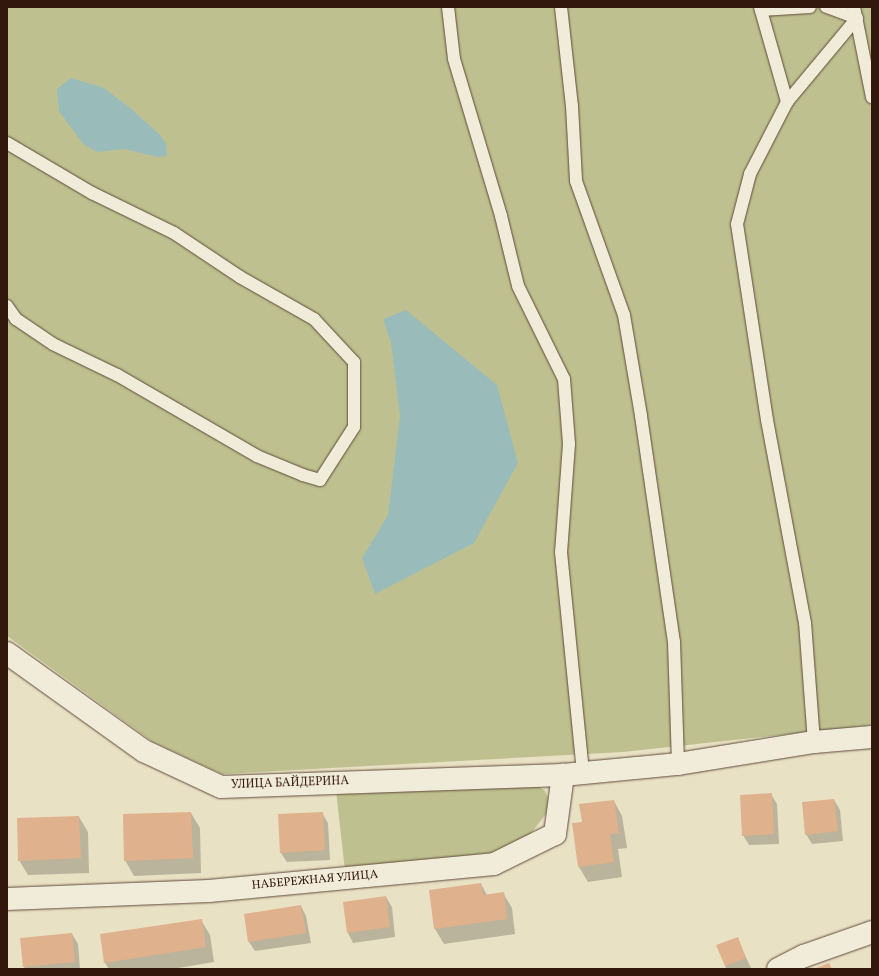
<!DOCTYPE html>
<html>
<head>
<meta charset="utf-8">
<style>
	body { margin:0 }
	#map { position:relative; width:879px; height:976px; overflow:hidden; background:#e9e1c4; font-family:Vollkorn,serif }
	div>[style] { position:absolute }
	.green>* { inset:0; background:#bec18f }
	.water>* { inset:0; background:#99bcbb }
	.shadow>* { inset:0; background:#0003 }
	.building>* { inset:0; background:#e0b18d }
	.roads { filter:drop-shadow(0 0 1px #604a3b) drop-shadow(0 0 1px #604a3b) }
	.service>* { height:12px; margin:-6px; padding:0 6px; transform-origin:6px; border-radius:6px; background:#f1ecd9 }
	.minor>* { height:22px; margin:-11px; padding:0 11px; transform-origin:11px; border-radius:11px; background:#f1ecd9 }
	span { translate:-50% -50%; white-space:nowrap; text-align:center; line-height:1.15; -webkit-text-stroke:3px #f1ecd9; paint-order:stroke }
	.street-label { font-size:12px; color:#32170d }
	.frame { position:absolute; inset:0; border:8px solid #32170d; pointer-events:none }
</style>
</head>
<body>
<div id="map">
	<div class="green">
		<i style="clip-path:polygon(7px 7px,872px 7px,872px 725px,623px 752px,222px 774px,153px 742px,7px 636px)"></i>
		<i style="clip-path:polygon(533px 782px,545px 791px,550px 801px,546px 814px,528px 837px,492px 857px,345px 871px,336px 791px)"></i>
	</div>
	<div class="water">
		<i style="clip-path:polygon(71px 78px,104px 88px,130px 108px,161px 136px,166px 144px,167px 156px,158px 157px,124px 149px,97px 152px,83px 144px,59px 111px,57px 89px)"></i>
		<i style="clip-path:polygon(406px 310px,497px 385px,518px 463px,474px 543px,375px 594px,362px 558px,388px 515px,400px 416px,391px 343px,383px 319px)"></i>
	</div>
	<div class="shadow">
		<i style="clip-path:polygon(771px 794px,777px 804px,779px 844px,749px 845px,743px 835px)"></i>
		<i style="clip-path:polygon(834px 800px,840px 810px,843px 841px,812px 844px,806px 834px)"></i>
		<i style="clip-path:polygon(614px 801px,622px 816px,627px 848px,618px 849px,622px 877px,588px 882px,579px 867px,583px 823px)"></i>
		<i style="clip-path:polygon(191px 813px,200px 828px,201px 873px,134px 876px,125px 860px)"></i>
		<i style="clip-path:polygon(322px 813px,328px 823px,330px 860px,287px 862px,281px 853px)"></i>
		<i style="clip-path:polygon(79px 817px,88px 832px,89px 873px,28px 875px,19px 860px)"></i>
		<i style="clip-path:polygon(481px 884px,487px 895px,503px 893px,512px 908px,515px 934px,444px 944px,435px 929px,430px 891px)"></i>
		<i style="clip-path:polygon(386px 897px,392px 907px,395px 937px,353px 943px,348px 933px)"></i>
		<i style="clip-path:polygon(301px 906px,306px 916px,311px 943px,255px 951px,249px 942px)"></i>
		<i style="clip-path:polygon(201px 920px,210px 935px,214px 962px,172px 969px,109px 969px,105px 963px,101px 935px)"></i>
		<i style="clip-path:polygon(72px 934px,78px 944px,80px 969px,25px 969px,24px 967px)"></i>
		<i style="clip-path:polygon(737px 938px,751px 968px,748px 969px,727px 969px,725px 966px)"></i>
	</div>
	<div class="building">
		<i style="clip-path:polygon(772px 793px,774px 834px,742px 836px,740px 795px)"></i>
		<i style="clip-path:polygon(834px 799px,838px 831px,805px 835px,802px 802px)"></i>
		<i style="clip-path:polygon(614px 800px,619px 833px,610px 834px,614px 862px,578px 867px,572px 823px,582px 822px,579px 804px)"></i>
		<i style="clip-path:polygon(191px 812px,193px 858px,124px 861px,123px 814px)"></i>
		<i style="clip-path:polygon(323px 812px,325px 850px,280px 853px,278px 814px)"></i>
		<i style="clip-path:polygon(79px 816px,81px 858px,18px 861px,17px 818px)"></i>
		<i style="clip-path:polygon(481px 883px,483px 895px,504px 892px,507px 919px,434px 929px,429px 890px)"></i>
		<i style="clip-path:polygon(386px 896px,390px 927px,347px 933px,343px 902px)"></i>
		<i style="clip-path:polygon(301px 905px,306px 933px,248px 942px,244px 914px)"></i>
		<i style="clip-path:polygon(202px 919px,206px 947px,104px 963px,100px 934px)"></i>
		<i style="clip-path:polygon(72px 933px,75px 962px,23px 967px,20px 938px)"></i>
		<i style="clip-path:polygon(738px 937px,746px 958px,725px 966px,716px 945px)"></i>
		<i style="clip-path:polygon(829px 963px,832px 969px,814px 969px)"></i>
	</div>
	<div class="roads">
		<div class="service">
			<i style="left:448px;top:7px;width:52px;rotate:83.4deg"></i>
			<i style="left:454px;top:59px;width:164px;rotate:73.3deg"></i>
			<i style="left:501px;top:216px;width:72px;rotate:76.3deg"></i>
			<i style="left:518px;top:286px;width:104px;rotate:63.7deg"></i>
			<i style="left:564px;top:379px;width:65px;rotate:85.6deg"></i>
			<i style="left:569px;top:444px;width:108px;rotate:94.2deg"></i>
			<i style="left:561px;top:552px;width:222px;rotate:84.3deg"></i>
			<i style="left:561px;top:7px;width:100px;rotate:83.7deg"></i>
			<i style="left:572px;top:106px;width:75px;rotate:86.9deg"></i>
			<i style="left:576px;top:181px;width:142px;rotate:70.3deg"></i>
			<i style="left:624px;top:315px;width:102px;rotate:80.4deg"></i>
			<i style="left:641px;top:416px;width:228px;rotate:81.7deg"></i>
			<i style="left:674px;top:642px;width:122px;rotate:88.1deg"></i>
			<i style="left:760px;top:7px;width:99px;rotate:74.1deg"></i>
			<i style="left:854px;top:7px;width:92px;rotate:78.7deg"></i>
			<i style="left:761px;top:10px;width:49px;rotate:-3.5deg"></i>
			<i style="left:7px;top:143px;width:99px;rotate:30.5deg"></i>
			<i style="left:92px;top:193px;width:91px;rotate:26deg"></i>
			<i style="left:174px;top:233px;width:79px;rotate:33.7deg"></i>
			<i style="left:240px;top:277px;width:85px;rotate:29.6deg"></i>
			<i style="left:314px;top:319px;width:59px;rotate:47.1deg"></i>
			<i style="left:354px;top:362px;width:65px;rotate:90deg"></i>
			<i style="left:354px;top:427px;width:63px;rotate:122.7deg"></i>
			<i style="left:320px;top:480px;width:18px;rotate:-164deg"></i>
			<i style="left:303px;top:475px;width:50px;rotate:-157.6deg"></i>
			<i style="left:257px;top:456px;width:162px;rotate:-149.9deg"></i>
			<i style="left:117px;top:375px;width:71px;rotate:-154.2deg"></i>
			<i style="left:53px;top:344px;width:45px;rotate:-146deg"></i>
			<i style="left:16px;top:319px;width:16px;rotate:-125deg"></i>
			<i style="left:814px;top:742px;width:119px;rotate:-94.3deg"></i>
			<i style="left:805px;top:623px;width:207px;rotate:-100.6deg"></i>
			<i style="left:767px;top:420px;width:198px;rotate:-98.7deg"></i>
			<i style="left:737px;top:224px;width:52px;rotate:-75.4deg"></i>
			<i style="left:750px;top:174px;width:81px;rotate:-62.8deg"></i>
			<i style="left:787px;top:102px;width:109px;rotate:-50.2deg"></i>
			<i style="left:857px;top:18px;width:33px;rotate:-160deg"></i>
		</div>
		<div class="minor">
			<i style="left:7px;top:653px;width:168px;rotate:35.6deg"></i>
			<i style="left:144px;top:751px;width:85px;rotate:25.1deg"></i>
			<i style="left:221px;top:787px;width:342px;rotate:-2deg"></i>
			<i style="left:563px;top:775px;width:116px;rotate:-5.5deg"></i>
			<i style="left:678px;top:764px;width:138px;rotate:-9.2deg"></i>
			<i style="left:814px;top:742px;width:58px;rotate:-4.9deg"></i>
			<i style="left:7px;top:899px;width:202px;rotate:-2.3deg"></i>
			<i style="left:209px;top:891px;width:286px;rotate:-5.4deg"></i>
			<i style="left:494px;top:864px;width:68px;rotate:-26.2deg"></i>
			<i style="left:555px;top:834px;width:60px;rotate:-82.3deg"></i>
			<i style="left:778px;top:969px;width:29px;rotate:-27deg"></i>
			<i style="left:804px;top:956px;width:72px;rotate:-19.4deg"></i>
		</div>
	</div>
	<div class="street-label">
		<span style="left:290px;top:784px;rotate:-2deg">УЛИЦА БАЙДЕРИНА</span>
		<span style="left:315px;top:881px;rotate:-5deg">НАБЕРЕЖНАЯ УЛИЦА</span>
	</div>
	<div class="frame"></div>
</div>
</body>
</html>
